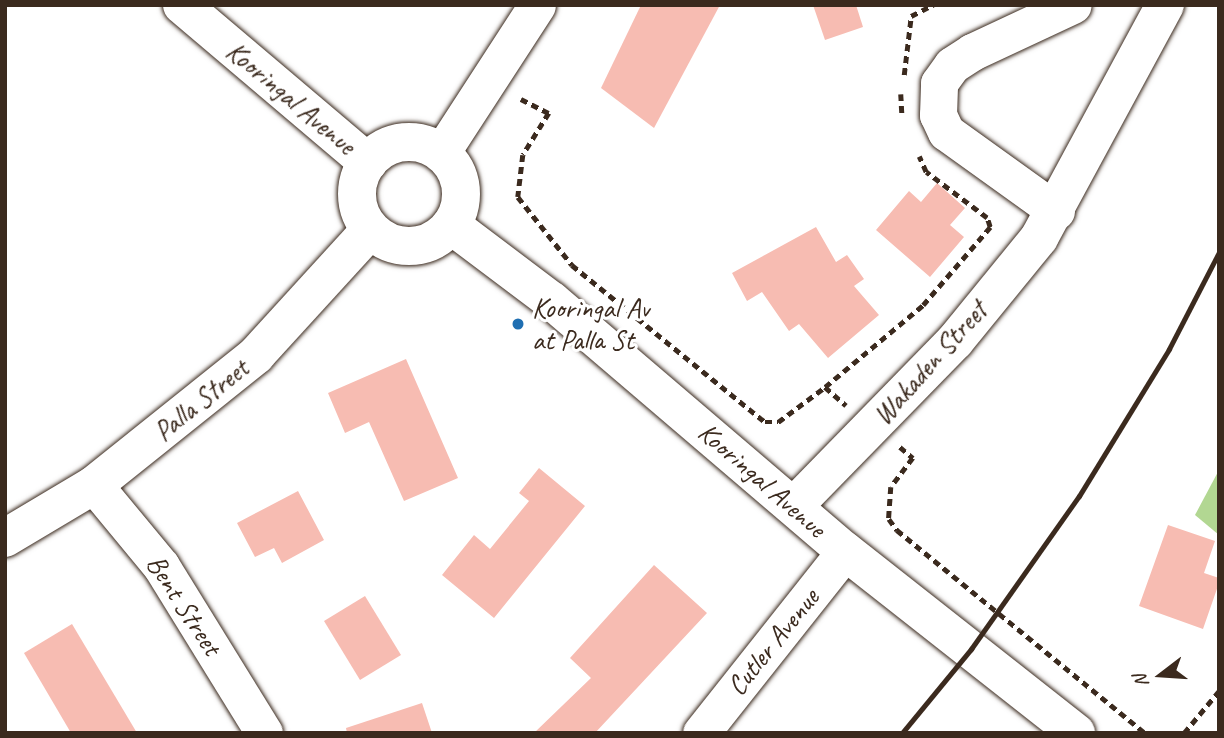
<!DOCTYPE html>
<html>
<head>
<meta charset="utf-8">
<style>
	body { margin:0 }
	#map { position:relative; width:1224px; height:738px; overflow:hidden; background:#fff; font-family:Caveat,sans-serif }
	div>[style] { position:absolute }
	.green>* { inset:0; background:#b2d792 }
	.building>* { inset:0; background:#f7bcb2 }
	.path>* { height:4.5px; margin-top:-2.25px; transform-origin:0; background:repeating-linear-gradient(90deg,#3b2a1e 0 7px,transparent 0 12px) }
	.roads { filter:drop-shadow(0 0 2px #3b2a1e) drop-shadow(0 0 2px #3b2a1e) }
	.minor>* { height:37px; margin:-18.5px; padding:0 18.5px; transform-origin:18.5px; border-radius:18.5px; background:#fff }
	.tertiary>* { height:38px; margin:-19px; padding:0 19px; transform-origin:19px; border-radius:19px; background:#fff }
	.tertiary>.ring { margin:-19px; padding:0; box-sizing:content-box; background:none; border:38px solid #fff; border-radius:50% }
	.rail>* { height:5px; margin:-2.5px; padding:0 2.5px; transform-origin:2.5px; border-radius:2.5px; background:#3b2a1e }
	.dots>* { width:19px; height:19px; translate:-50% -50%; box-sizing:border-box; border:4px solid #fff; border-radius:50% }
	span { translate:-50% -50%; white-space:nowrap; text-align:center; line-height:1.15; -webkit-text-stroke:6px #fff; paint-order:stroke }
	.street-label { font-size:28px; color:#3b2a1e }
	.poi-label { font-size:28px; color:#3b2a1e }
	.left { translate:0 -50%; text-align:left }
	.frame { position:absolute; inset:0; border:7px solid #3b2a1e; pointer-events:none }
	.north { position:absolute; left:1126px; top:640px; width:70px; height:70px; -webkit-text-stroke:5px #fff; paint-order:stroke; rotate:253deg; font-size:19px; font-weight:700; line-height:28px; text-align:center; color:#3b2a1e }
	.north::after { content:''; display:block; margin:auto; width:24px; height:32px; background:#3b2a1e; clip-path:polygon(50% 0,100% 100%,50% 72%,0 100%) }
</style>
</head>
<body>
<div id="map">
	<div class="green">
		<i style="clip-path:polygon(1219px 470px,1219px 535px,1195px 515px)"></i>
	</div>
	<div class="building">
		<i style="clip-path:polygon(641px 5px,720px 5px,654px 128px,601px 88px)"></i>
		<i style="clip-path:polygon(813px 5px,856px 5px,863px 27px,825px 40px)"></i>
		<i style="clip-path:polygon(937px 183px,965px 208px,950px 225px,964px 237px,930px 277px,876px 230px,909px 191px,921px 202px)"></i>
		<i style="clip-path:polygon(816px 227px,836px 262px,847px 255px,864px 279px,854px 286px,879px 315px,828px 358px,799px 324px,789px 331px,762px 292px,747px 301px,732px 273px)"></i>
		<i style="clip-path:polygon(406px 359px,458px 478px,404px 501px,369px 422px,345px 433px,328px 393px)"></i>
		<i style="clip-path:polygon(539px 468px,585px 506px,494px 618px,442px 575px,474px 535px,490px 549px,529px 501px,519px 493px)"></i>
		<i style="clip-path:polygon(298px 491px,324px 540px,282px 563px,274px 548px,255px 557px,237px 523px)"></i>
		<i style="clip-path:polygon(1168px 525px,1215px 541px,1204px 573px,1219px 578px,1219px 583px,1203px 629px,1139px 606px)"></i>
		<i style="clip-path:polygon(654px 565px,707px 613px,595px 733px,534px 733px,591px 678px,570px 658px)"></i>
		<i style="clip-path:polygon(365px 596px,401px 655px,360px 680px,324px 621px)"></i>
		<i style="clip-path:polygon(72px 624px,137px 733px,71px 733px,24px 653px)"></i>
		<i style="clip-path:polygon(422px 703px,432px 733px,347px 733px,346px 728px)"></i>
	</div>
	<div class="path">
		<i style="left:904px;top:75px;width:59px;rotate:-83.2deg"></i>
		<i style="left:911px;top:16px;width:25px;rotate:-27deg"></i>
		<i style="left:901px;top:94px;width:22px;rotate:87deg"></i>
		<i style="left:521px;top:99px;width:31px;rotate:27deg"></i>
		<i style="left:549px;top:113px;width:49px;rotate:121.8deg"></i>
		<i style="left:523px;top:155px;width:42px;rotate:96.8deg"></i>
		<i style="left:518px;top:197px;width:87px;rotate:51.5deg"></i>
		<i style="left:572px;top:265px;width:249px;rotate:39.1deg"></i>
		<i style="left:765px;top:422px;width:13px"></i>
		<i style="left:778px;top:422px;width:59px;rotate:-36.7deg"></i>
		<i style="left:825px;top:387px;width:28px;rotate:41deg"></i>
		<i style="left:825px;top:387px;width:128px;rotate:-39.9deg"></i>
		<i style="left:923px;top:305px;width:103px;rotate:-49.3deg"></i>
		<i style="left:990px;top:227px;width:9px;rotate:-108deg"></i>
		<i style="left:987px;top:218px;width:76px;rotate:-143deg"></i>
		<i style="left:926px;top:172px;width:17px;rotate:-114deg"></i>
		<i style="left:900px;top:447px;width:17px;rotate:40deg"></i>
		<i style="left:913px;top:458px;width:36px;rotate:127deg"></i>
		<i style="left:891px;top:487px;width:32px;rotate:94deg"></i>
		<i style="left:889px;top:519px;width:14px;rotate:54deg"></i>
		<i style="left:897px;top:530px;width:320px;rotate:39.3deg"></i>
		<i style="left:1184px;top:733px;width:55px;rotate:-50.2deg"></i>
	</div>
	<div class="roads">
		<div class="minor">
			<i style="left:441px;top:153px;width:176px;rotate:-57deg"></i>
			<i style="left:1056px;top:211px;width:135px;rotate:-144.3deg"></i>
			<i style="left:946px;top:132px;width:19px;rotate:-115deg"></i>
			<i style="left:938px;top:115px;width:32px;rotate:-88deg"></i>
			<i style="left:939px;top:83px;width:22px;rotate:-54deg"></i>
			<i style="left:952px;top:65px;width:24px;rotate:-33deg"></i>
			<i style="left:972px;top:52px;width:111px;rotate:-25deg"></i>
			<i style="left:94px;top:485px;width:105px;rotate:50.4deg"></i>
			<i style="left:161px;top:566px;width:196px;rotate:58.3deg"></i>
			<i style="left:701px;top:733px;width:232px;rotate:-51.6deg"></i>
		</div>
		<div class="tertiary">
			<i style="left:182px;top:5px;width:244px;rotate:40.3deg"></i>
			<i class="ring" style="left:357px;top:142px;width:66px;height:66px"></i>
			<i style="left:451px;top:225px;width:126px;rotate:37deg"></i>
			<i style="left:552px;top:301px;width:385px;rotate:40.5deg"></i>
			<i style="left:845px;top:551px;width:294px;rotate:38.2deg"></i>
			<i style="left:794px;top:506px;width:231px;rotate:-45.7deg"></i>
			<i style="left:955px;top:341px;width:133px;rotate:-50.8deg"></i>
			<i style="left:1039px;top:238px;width:265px;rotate:-61.6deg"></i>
			<i style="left:5px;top:538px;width:104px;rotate:-30.8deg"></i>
			<i style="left:94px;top:485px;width:208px;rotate:-38.7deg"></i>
			<i style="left:256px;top:355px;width:169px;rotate:-47.6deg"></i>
		</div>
	</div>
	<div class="rail">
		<i style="left:902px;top:733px;width:109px;rotate:-50.6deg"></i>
		<i style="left:971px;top:649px;width:187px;rotate:-54.8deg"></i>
		<i style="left:1079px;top:496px;width:172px;rotate:-58.5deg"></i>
		<i style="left:1169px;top:349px;width:109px;rotate:-62.7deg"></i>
	</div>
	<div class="dots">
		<i style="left:518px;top:324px;background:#1f6fb2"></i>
	</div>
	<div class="street-label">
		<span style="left:291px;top:98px;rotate:40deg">Kooringal Avenue</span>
		<span style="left:930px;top:363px;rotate:-48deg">Wakaden Street</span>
		<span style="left:201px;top:400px;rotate:-39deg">Palla Street</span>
		<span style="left:762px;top:480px;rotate:41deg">Kooringal Avenue</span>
		<span style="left:184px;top:605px;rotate:57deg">Bent Street</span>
		<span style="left:773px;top:642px;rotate:-51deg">Cutler Avenue</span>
	</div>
	<div class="poi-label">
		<span class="left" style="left:532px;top:324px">Kooringal Av<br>at Palla St</span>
	</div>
	<div class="frame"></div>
	<div class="north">N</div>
</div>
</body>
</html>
